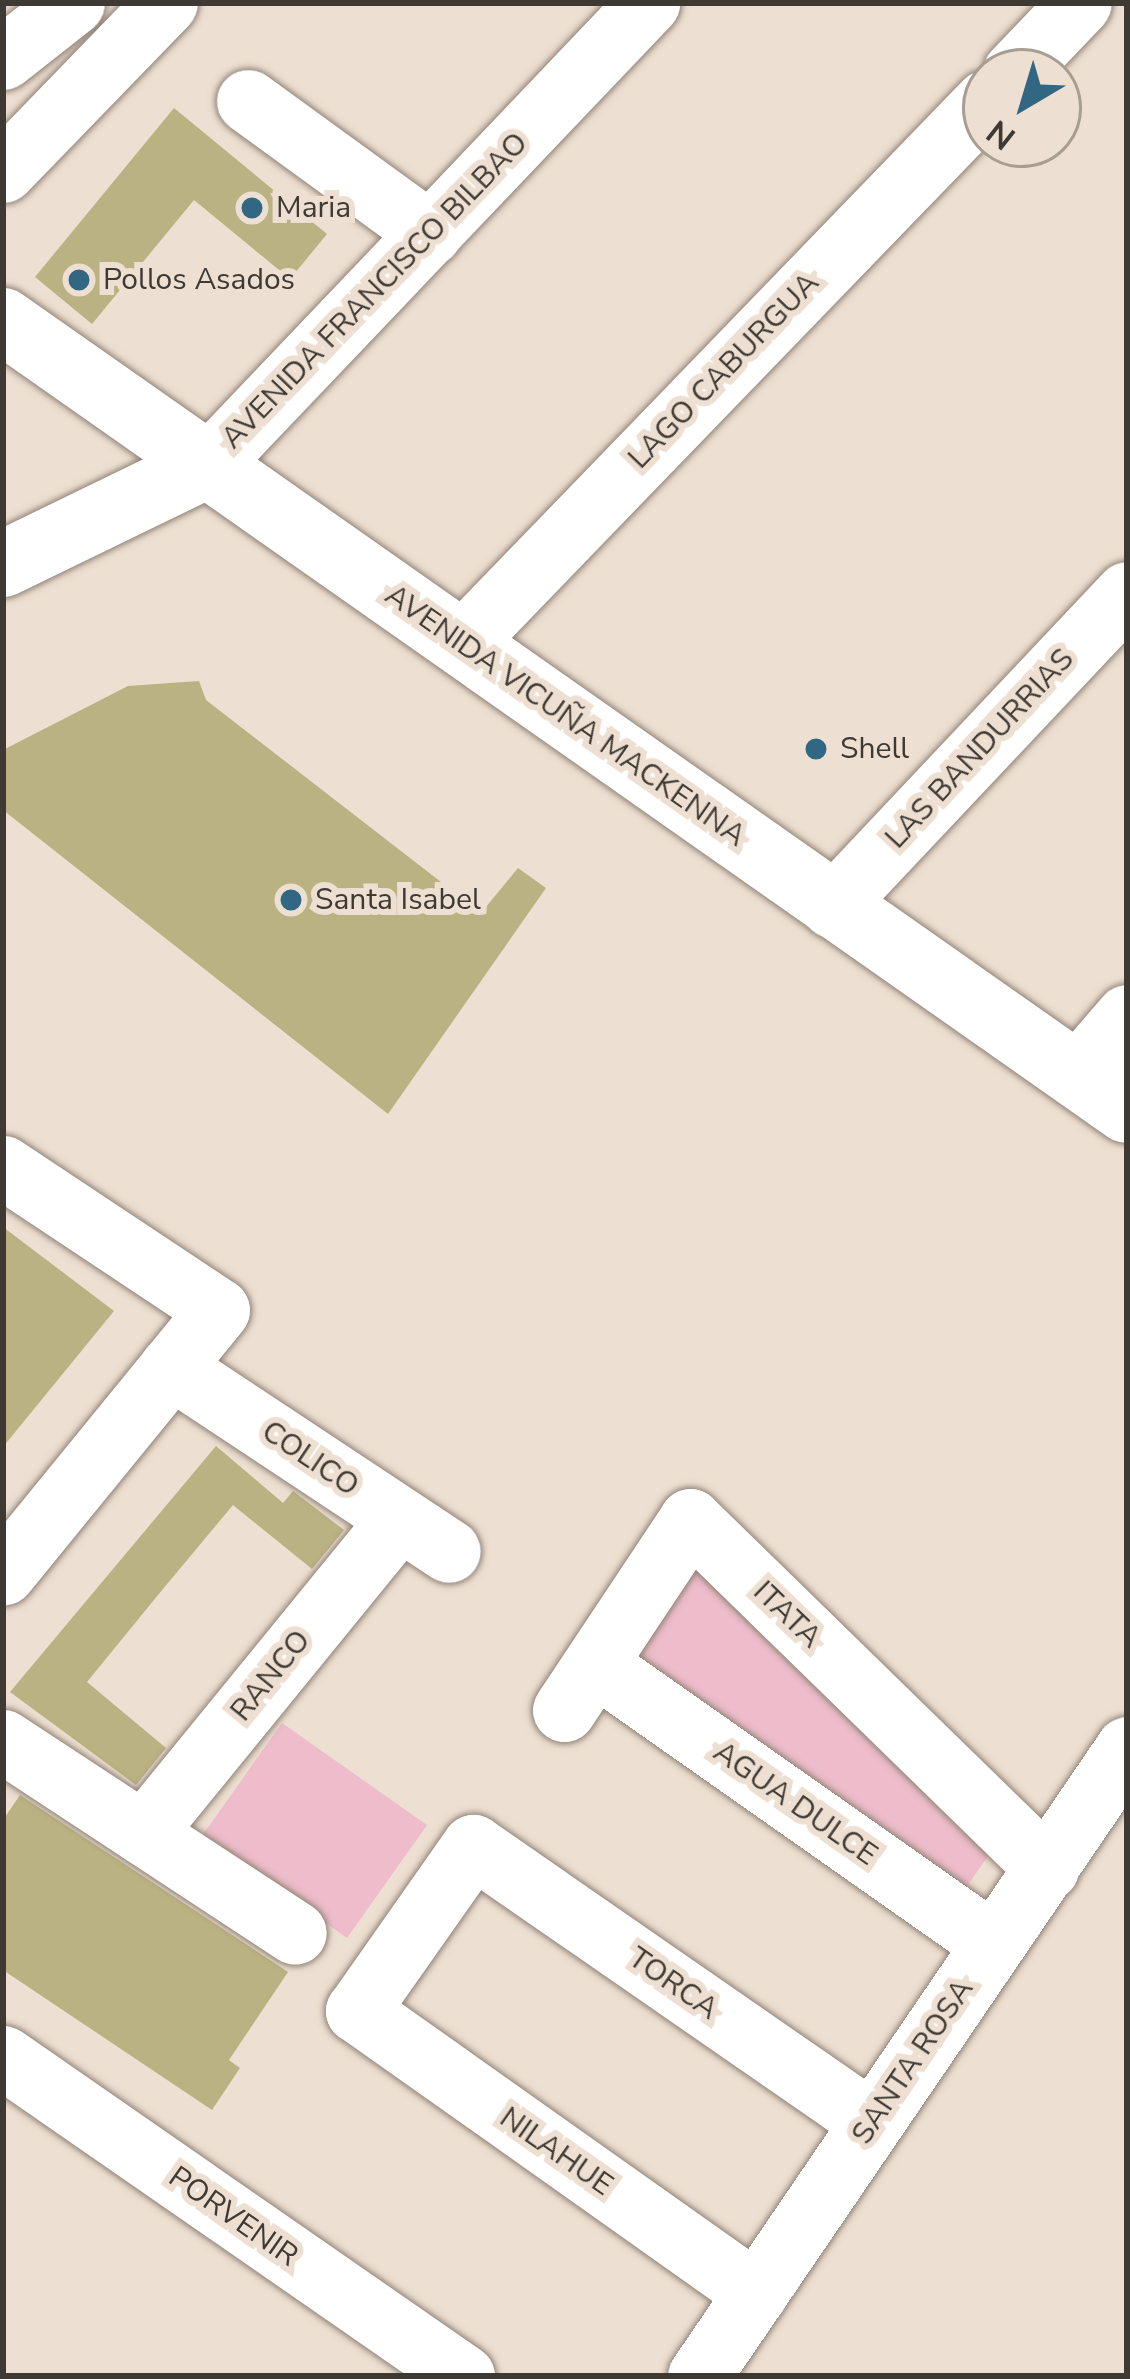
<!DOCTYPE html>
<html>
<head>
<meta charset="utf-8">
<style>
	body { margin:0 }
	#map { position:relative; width:1130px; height:2379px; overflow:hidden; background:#eddfd1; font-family:"Nunito Sans",sans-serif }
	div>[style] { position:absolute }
	.green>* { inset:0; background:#eebccb }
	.building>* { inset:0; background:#bab282 }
	.roads { filter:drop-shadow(0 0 3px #908377) drop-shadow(0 0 3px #908377) }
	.minor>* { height:63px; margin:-31.5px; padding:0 31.5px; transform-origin:31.5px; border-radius:31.5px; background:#fff }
	.major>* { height:66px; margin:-33px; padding:0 33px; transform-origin:33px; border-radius:33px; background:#fff }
	.dots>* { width:33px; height:33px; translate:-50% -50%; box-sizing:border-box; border:6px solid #eddfd1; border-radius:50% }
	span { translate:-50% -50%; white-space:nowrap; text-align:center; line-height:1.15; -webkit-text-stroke:12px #eddfd1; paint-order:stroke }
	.poi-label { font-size:30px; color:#3f3934 }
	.left { translate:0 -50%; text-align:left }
	.street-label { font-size:30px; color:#3f3934 }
	.frame { position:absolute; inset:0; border:6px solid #3f3934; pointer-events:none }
	.north { position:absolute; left:962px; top:48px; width:120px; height:120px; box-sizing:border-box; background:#eddfd1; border:3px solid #a79d92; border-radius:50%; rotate:218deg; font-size:33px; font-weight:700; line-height:48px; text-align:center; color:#3f3934 }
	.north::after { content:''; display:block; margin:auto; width:42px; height:54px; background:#326783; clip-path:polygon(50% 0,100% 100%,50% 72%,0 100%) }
</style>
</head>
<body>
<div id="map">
	<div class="green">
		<i style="clip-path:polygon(689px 1560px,1002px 1836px,958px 1899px,626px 1654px)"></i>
		<i style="clip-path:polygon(282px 1723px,427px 1825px,347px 1938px,202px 1836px)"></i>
	</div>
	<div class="building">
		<i style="clip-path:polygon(174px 108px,327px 234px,290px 279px,194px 200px,92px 324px,35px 277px)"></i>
		<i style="clip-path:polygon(199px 681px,206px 700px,481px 913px,518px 868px,546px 888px,388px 1114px,3px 810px,3px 750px,128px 686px)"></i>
		<i style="clip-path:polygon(3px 1227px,114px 1311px,3px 1447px)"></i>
		<i style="clip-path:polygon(216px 1446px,283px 1503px,293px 1491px,344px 1530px,312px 1569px,233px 1505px,158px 1595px,87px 1682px,166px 1748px,136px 1785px,10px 1692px)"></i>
		<i style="clip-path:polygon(20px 1795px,288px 1972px,229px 2060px,240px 2068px,212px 2110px,3px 1970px,3px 1820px)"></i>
	</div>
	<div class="roads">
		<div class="minor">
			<i style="left:3px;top:58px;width:89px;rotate:-38.2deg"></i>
			<i style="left:1014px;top:72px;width:95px;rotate:-46.3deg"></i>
			<i style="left:248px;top:101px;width:225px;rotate:36deg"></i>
			<i style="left:3px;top:171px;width:234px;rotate:-45.9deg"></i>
			<i style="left:209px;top:464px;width:637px;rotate:-46.4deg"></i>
			<i style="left:463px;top:642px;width:752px;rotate:-45.97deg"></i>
			<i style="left:832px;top:906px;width:430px;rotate:-46.7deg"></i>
			<i style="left:1076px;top:1075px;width:78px;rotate:-49.2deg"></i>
			<i style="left:3px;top:1167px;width:258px;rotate:33.6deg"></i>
			<i style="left:218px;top:1310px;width:340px;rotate:129.2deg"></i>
			<i style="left:171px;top:1367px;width:333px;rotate:33.5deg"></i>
			<i style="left:595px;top:1664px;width:487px;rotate:35.1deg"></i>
			<i style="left:564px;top:1710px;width:228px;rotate:-56.4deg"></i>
			<i style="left:690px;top:1520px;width:499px;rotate:44.3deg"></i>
			<i style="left:3px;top:1741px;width:349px;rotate:33.3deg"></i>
			<i style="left:143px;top:1833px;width:405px;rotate:-50.8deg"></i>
			<i style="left:3px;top:2057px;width:560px;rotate:34.74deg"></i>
			<i style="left:756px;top:2293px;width:489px;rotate:-144.7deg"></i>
			<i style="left:357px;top:2011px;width:202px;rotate:-54.9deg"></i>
			<i style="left:473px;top:1846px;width:485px;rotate:34.7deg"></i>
			<i style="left:699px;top:2376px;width:760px;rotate:-55.72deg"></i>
		</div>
		<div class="major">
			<i style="left:3px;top:321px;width:1373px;rotate:35.07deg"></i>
			<i style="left:3px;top:564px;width:229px;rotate:-25.9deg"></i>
		</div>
	</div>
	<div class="dots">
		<i style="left:252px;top:208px;background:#326783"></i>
		<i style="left:79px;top:280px;background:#326783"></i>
		<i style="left:816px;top:749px;background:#326783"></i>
		<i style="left:291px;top:900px;background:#326783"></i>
	</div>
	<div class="poi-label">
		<span class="left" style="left:276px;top:208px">Maria</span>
		<span class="left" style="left:103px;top:280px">Pollos Asados</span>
		<span class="left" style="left:840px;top:749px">Shell</span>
		<span class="left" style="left:315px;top:900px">Santa Isabel</span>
	</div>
	<div class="street-label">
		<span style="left:375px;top:291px;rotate:-46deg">AVENIDA FRANCISCO BILBAO</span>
		<span style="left:724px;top:371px;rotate:-46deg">LAGO CABURGUA</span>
		<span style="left:565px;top:716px;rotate:35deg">AVENIDA VICUÑA MACKENNA</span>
		<span style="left:980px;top:749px;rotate:-47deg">LAS BANDURRIAS</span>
		<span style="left:310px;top:1459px;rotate:34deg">COLICO</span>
		<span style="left:787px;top:1615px;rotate:44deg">ITATA</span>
		<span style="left:271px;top:1676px;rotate:-51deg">RANCO</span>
		<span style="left:795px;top:1804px;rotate:35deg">AGUA DULCE</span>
		<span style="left:673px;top:1984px;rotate:35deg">TORCA</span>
		<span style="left:913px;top:2062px;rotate:-56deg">SANTA ROSA</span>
		<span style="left:556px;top:2152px;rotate:35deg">NILAHUE</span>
		<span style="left:233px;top:2217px;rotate:35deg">PORVENIR</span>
	</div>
	<div class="frame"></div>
	<div class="north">N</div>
</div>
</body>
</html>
